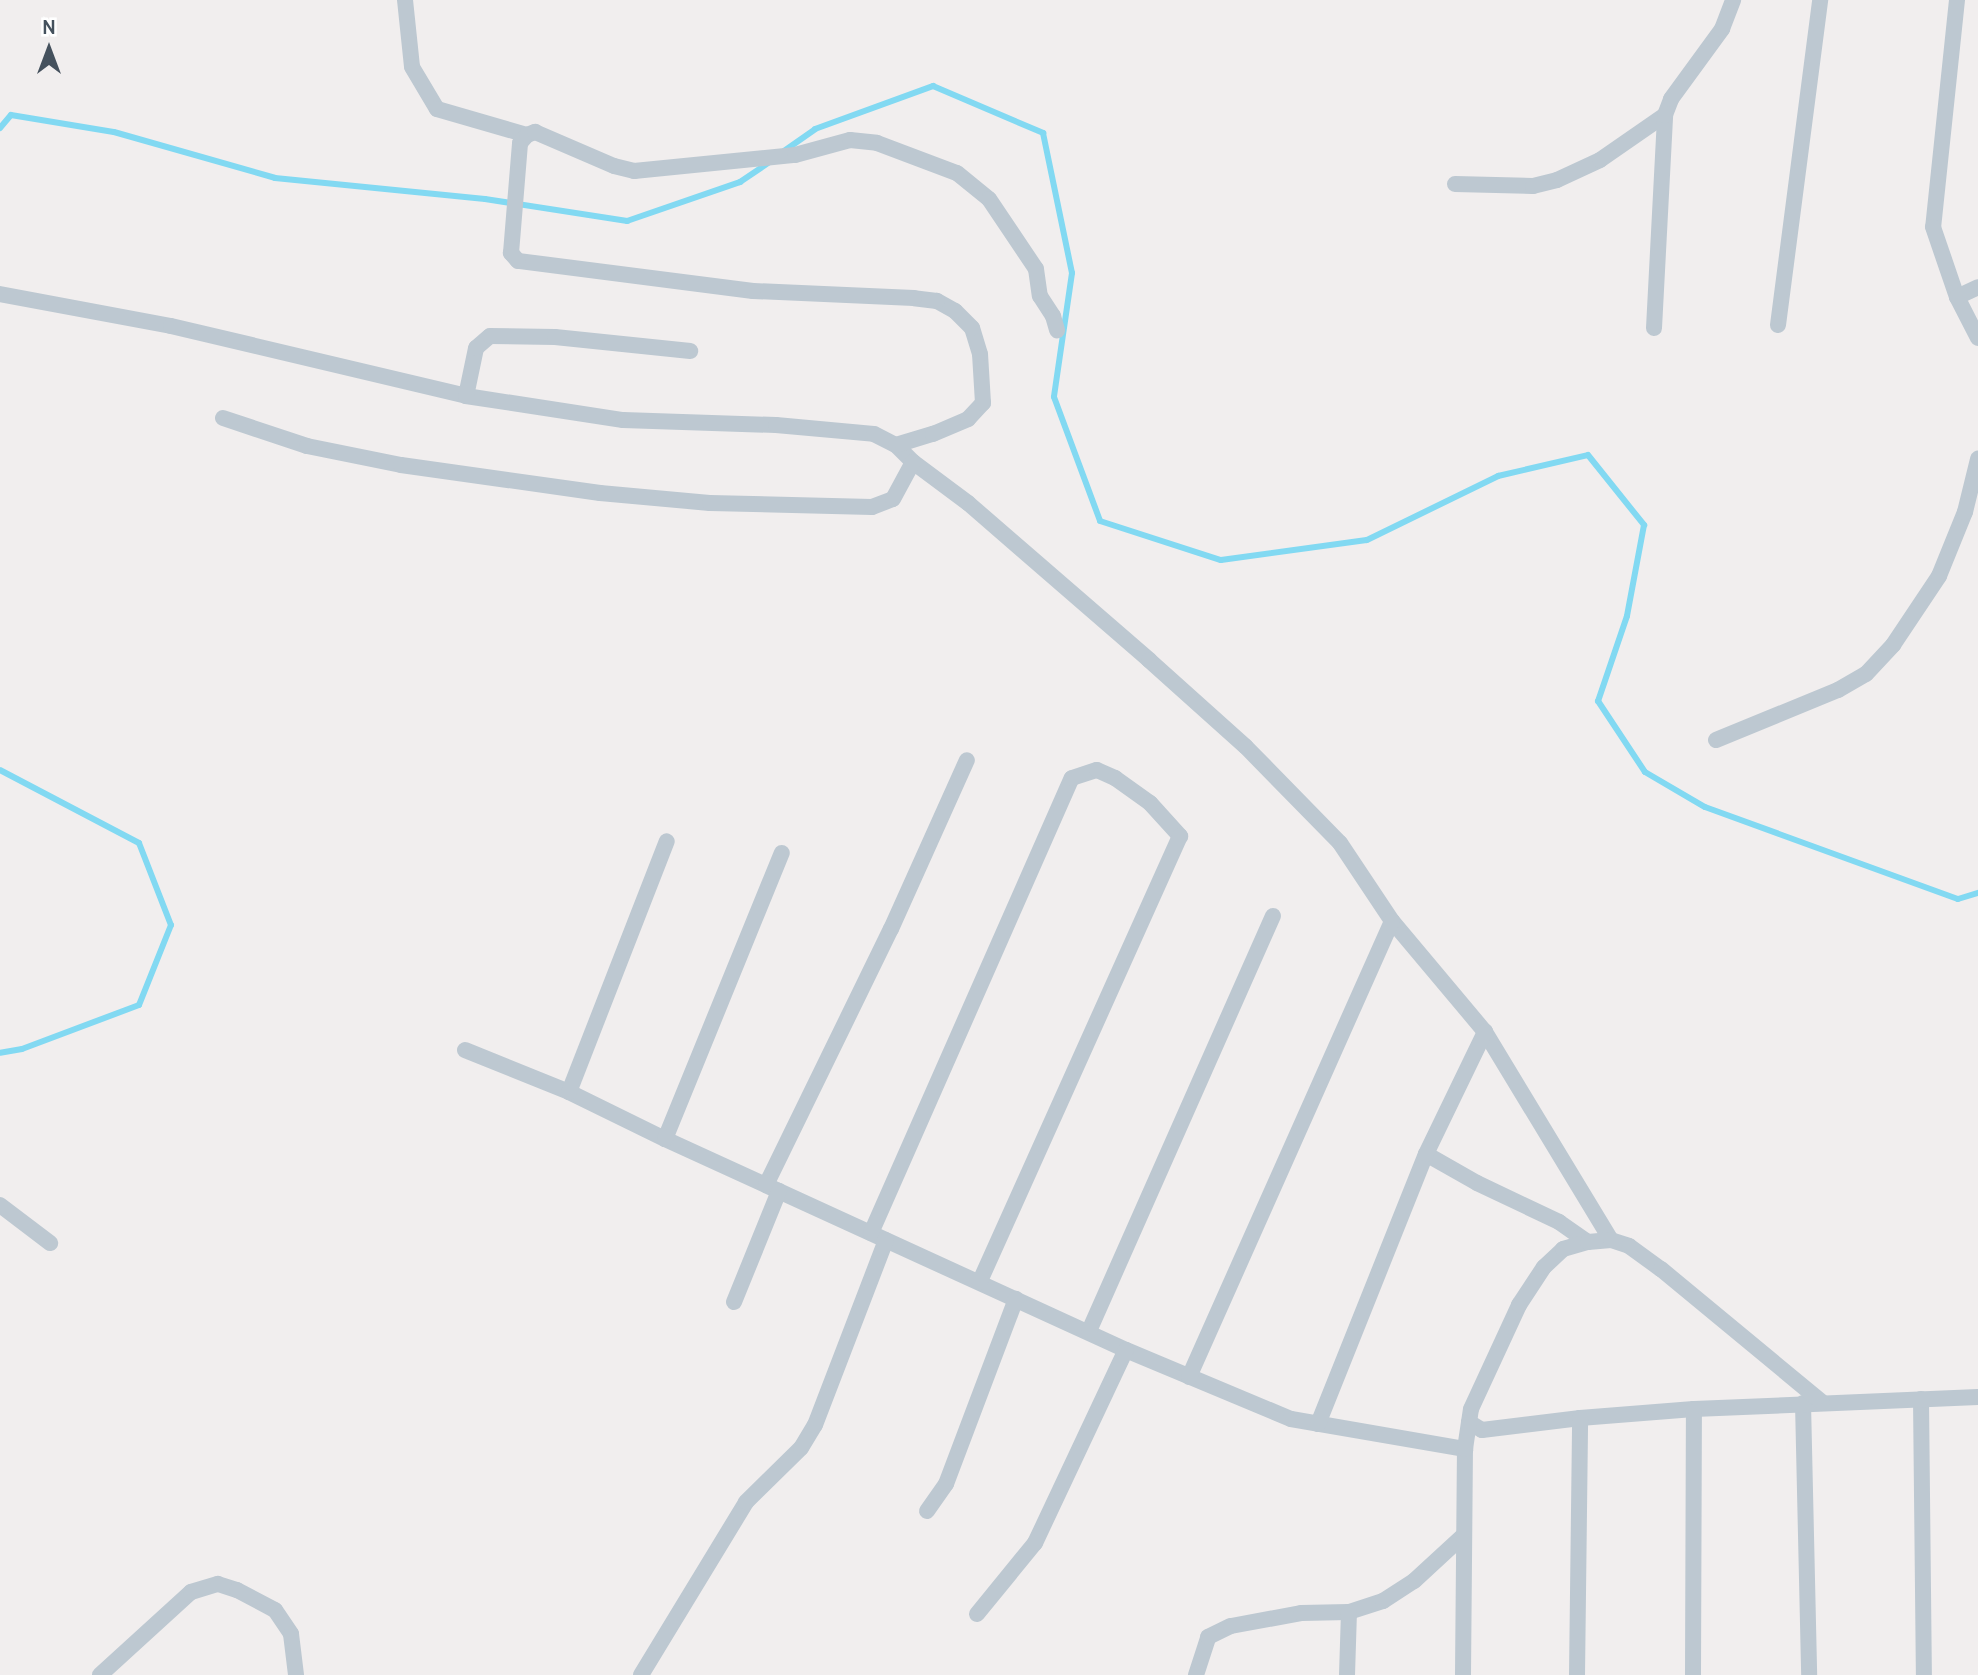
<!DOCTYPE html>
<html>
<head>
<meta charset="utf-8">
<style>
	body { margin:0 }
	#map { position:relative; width:1978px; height:1675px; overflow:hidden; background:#f1eeee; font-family:Cabin,sans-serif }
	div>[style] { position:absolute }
	.stream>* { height:6px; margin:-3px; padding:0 3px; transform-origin:3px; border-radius:3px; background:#82d9f2 }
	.street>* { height:16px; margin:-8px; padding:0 8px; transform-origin:8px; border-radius:8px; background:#bdc8d1 }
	span { translate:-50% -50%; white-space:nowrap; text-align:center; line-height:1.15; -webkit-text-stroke:5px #fff; paint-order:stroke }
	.north { position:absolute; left:14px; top:14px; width:70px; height:70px; -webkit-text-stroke:5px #fff; paint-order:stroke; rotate:0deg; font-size:19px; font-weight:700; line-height:28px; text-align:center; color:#45515d }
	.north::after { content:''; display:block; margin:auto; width:24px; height:32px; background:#45515d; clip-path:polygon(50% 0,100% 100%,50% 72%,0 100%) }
</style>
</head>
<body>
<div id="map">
	<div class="stream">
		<i style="left:0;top:128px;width:17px;rotate:-50deg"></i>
		<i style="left:11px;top:115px;width:104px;rotate:9.4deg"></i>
		<i style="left:114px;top:132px;width:167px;rotate:15.9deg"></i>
		<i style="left:275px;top:178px;width:211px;rotate:5.7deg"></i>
		<i style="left:485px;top:199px;width:144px;rotate:8.8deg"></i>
		<i style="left:627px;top:221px;width:120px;rotate:-19deg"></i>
		<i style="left:740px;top:182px;width:36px;rotate:-34deg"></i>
		<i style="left:784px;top:151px;width:38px;rotate:-35deg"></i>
		<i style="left:815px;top:129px;width:126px;rotate:-20deg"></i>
		<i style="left:933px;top:86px;width:120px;rotate:23.1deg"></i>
		<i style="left:1043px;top:133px;width:143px;rotate:78.3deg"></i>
		<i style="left:1072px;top:273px;width:125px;rotate:98.3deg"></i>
		<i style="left:1054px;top:397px;width:132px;rotate:69.6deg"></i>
		<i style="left:1100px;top:521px;width:127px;rotate:17.9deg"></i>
		<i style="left:1221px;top:560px;width:147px;rotate:-7.8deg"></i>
		<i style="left:1367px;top:540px;width:146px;rotate:-26deg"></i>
		<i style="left:1498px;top:476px;width:92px;rotate:-13.1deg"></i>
		<i style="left:1588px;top:455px;width:90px;rotate:51.3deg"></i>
		<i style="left:1644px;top:525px;width:93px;rotate:100.6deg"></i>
		<i style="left:1627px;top:616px;width:90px;rotate:108.8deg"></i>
		<i style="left:1598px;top:701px;width:85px;rotate:56.5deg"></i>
		<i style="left:1645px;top:772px;width:69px;rotate:30.3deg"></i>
		<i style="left:1705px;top:807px;width:269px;rotate:20deg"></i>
		<i style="left:1958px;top:899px;width:21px;rotate:-17deg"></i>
		<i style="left:0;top:770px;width:157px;rotate:27.7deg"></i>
		<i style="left:139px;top:843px;width:88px;rotate:68.7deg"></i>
		<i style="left:171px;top:925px;width:86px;rotate:111.8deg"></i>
		<i style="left:139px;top:1005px;width:125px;rotate:159.4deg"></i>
		<i style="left:22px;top:1049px;width:22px;rotate:170deg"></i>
	</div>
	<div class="street">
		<i style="left:405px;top:0;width:67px;rotate:84deg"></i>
		<i style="left:412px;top:67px;width:49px;rotate:59.2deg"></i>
		<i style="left:437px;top:109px;width:94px;rotate:16.1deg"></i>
		<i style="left:1957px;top:0;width:228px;rotate:96deg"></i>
		<i style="left:1933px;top:227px;width:74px;rotate:71.1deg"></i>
		<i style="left:1957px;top:297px;width:46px;rotate:62.9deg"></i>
		<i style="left:1455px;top:184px;width:78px;rotate:1.5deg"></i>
		<i style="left:1533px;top:186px;width:25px;rotate:-14deg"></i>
		<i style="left:1557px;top:180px;width:47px;rotate:-24.9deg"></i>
		<i style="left:1600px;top:160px;width:79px;rotate:-34.7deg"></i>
		<i style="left:0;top:294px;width:174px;rotate:10.6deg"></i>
		<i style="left:171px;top:326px;width:303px;rotate:13.3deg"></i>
		<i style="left:466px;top:396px;width:159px;rotate:8.7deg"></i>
		<i style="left:623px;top:420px;width:153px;rotate:1.9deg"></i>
		<i style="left:776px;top:425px;width:98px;rotate:5.2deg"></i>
		<i style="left:874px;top:434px;width:25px;rotate:27deg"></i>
		<i style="left:896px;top:445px;width:24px;rotate:45deg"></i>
		<i style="left:913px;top:462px;width:69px;rotate:36.7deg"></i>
		<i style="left:968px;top:503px;width:240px;rotate:40.9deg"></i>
		<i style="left:1149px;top:660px;width:130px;rotate:41.9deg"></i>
		<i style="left:1246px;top:747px;width:134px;rotate:45.6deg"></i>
		<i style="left:1340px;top:843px;width:94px;rotate:56.3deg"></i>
		<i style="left:1392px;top:921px;width:145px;rotate:50deg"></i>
		<i style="left:1485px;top:1032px;width:243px;rotate:58.8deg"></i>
		<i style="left:1957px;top:297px;width:23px;rotate:-25deg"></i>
		<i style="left:1778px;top:325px;width:328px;rotate:-82.6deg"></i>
		<i style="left:1654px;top:328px;width:213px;rotate:-87deg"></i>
		<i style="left:1665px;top:115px;width:17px;rotate:-69deg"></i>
		<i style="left:1671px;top:99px;width:87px;rotate:-53.9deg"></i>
		<i style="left:1722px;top:29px;width:31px;rotate:-69deg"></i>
		<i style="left:466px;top:396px;width:49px;rotate:-78.2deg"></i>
		<i style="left:476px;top:348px;width:18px;rotate:-41deg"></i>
		<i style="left:490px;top:336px;width:65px;rotate:0.9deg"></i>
		<i style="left:555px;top:337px;width:136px;rotate:5.9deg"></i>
		<i style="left:223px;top:418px;width:89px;rotate:18.4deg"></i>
		<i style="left:307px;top:446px;width:96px;rotate:11.4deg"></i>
		<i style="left:401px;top:465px;width:201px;rotate:8deg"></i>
		<i style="left:600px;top:493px;width:110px;rotate:5.2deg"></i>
		<i style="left:710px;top:503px;width:162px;rotate:1.4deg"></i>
		<i style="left:872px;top:507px;width:22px;rotate:-21deg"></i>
		<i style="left:893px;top:499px;width:42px;rotate:-61.6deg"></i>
		<i style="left:896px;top:445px;width:39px;rotate:-17deg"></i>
		<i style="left:933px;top:434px;width:38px;rotate:-23deg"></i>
		<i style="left:968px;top:419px;width:22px;rotate:-47deg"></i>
		<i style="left:983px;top:403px;width:49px;rotate:-93.5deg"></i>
		<i style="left:980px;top:354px;width:27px;rotate:-107deg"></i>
		<i style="left:972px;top:328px;width:24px;rotate:-135deg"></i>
		<i style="left:955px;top:311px;width:21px;rotate:-151deg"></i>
		<i style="left:937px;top:301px;width:23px;rotate:-173deg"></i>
		<i style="left:914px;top:298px;width:161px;rotate:-177.5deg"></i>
		<i style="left:753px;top:291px;width:237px;rotate:-172.7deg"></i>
		<i style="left:518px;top:261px;width:11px;rotate:-131deg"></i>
		<i style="left:511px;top:253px;width:110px;rotate:-85.3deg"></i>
		<i style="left:520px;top:143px;width:11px;rotate:-49deg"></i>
		<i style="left:527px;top:135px;width:9px;rotate:-21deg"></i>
		<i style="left:535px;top:132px;width:86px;rotate:23.3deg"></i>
		<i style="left:614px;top:166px;width:21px;rotate:14deg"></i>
		<i style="left:634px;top:171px;width:162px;rotate:-5.7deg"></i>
		<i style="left:795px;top:155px;width:57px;rotate:-15.3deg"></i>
		<i style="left:850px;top:140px;width:27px;rotate:6deg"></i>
		<i style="left:877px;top:143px;width:85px;rotate:20.6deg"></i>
		<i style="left:957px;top:173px;width:41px;rotate:39.1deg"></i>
		<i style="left:989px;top:199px;width:84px;rotate:56.1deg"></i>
		<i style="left:1036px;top:269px;width:27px;rotate:82deg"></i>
		<i style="left:1040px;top:296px;width:24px;rotate:57deg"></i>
		<i style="left:1053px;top:316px;width:15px;rotate:74deg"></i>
		<i style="left:1716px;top:740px;width:132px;rotate:-22.3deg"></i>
		<i style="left:1838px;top:690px;width:32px;rotate:-30deg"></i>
		<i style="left:1866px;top:674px;width:40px;rotate:-47deg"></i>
		<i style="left:1893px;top:645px;width:83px;rotate:-56.3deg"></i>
		<i style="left:1939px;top:576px;width:69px;rotate:-67.9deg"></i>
		<i style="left:1965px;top:512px;width:55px;rotate:-76.2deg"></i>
		<i style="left:465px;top:1050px;width:112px;rotate:22deg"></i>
		<i style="left:569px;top:1092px;width:107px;rotate:26.1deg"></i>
		<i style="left:665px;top:1139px;width:507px;rotate:24.59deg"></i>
		<i style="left:1126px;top:1350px;width:179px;rotate:22.7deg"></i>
		<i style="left:1291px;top:1419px;width:177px;rotate:9.8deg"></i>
		<i style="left:569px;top:1092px;width:269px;rotate:-68.7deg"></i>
		<i style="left:665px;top:1139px;width:309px;rotate:-67.8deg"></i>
		<i style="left:1426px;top:1154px;width:59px;rotate:29.6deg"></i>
		<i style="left:1477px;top:1183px;width:91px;rotate:25.4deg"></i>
		<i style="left:1559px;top:1222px;width:35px;rotate:35deg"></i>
		<i style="left:766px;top:1185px;width:285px;rotate:-64deg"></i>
		<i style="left:891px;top:929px;width:185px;rotate:-65.8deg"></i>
		<i style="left:0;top:1205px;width:63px;rotate:37.2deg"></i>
		<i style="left:871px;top:1233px;width:497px;rotate:-66.2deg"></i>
		<i style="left:1072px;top:778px;width:26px;rotate:-18deg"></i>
		<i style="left:1097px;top:770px;width:20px;rotate:24deg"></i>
		<i style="left:1115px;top:778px;width:43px;rotate:35.5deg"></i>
		<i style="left:1150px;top:803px;width:45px;rotate:47.7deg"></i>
		<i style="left:1180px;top:836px;width:489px;rotate:114.2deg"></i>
		<i style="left:734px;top:1302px;width:120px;rotate:-67.9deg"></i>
		<i style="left:1089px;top:1331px;width:454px;rotate:-66.1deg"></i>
		<i style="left:1189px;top:1377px;width:499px;rotate:-66deg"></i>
		<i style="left:1921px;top:1399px;width:276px;rotate:89.4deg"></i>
		<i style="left:1803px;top:1403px;width:272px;rotate:88.7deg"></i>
		<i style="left:1469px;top:1422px;width:15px;rotate:32deg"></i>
		<i style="left:1482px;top:1430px;width:99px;rotate:-7deg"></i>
		<i style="left:1580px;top:1418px;width:114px;rotate:-4.5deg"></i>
		<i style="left:1694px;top:1409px;width:284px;rotate:-2.4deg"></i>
		<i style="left:1318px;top:1424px;width:291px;rotate:-68.2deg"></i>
		<i style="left:1426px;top:1154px;width:136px;rotate:-64.2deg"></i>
		<i style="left:927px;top:1511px;width:33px;rotate:-55deg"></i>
		<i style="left:946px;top:1484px;width:198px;rotate:-69.3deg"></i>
		<i style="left:977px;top:1614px;width:92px;rotate:-50.8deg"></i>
		<i style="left:1035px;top:1543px;width:213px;rotate:-64.8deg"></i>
		<i style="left:100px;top:1675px;width:123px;rotate:-42.4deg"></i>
		<i style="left:191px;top:1592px;width:28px;rotate:-17deg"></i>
		<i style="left:218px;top:1584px;width:20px;rotate:18deg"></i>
		<i style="left:237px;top:1590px;width:43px;rotate:27.8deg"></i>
		<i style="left:275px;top:1610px;width:29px;rotate:56deg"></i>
		<i style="left:291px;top:1634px;width:41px;rotate:83deg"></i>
		<i style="left:641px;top:1675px;width:202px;rotate:-58.7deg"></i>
		<i style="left:746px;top:1502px;width:77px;rotate:-44.5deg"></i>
		<i style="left:801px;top:1448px;width:27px;rotate:-59deg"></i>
		<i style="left:815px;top:1425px;width:198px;rotate:-69deg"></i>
		<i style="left:1196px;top:1675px;width:40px;rotate:-72deg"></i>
		<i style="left:1208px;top:1637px;width:25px;rotate:-26deg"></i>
		<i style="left:1231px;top:1626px;width:71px;rotate:-10.5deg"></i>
		<i style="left:1301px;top:1613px;width:48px;rotate:-1.2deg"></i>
		<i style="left:1349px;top:1612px;width:36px;rotate:-18deg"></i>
		<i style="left:1383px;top:1601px;width:37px;rotate:-33deg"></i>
		<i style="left:1414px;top:1581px;width:68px;rotate:-42.6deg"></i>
		<i style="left:1347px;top:1675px;width:63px;rotate:-88.2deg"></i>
		<i style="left:1463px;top:1675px;width:226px;rotate:-89.5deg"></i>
		<i style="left:1465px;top:1449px;width:40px;rotate:-81.5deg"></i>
		<i style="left:1471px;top:1409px;width:115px;rotate:-65.2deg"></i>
		<i style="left:1519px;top:1305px;width:45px;rotate:-56.7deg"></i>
		<i style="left:1544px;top:1267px;width:26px;rotate:-43deg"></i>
		<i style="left:1563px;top:1249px;width:26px;rotate:-16deg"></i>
		<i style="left:1588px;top:1242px;width:23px;rotate:-5deg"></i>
		<i style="left:1611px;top:1240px;width:19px;rotate:18deg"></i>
		<i style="left:1629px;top:1246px;width:39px;rotate:36deg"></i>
		<i style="left:1661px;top:1269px;width:209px;rotate:39.6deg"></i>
		<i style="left:1577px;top:1675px;width:257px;rotate:-89.3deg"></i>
		<i style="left:1693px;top:1675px;width:266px;rotate:-89.8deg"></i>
	</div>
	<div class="north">N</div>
</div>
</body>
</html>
